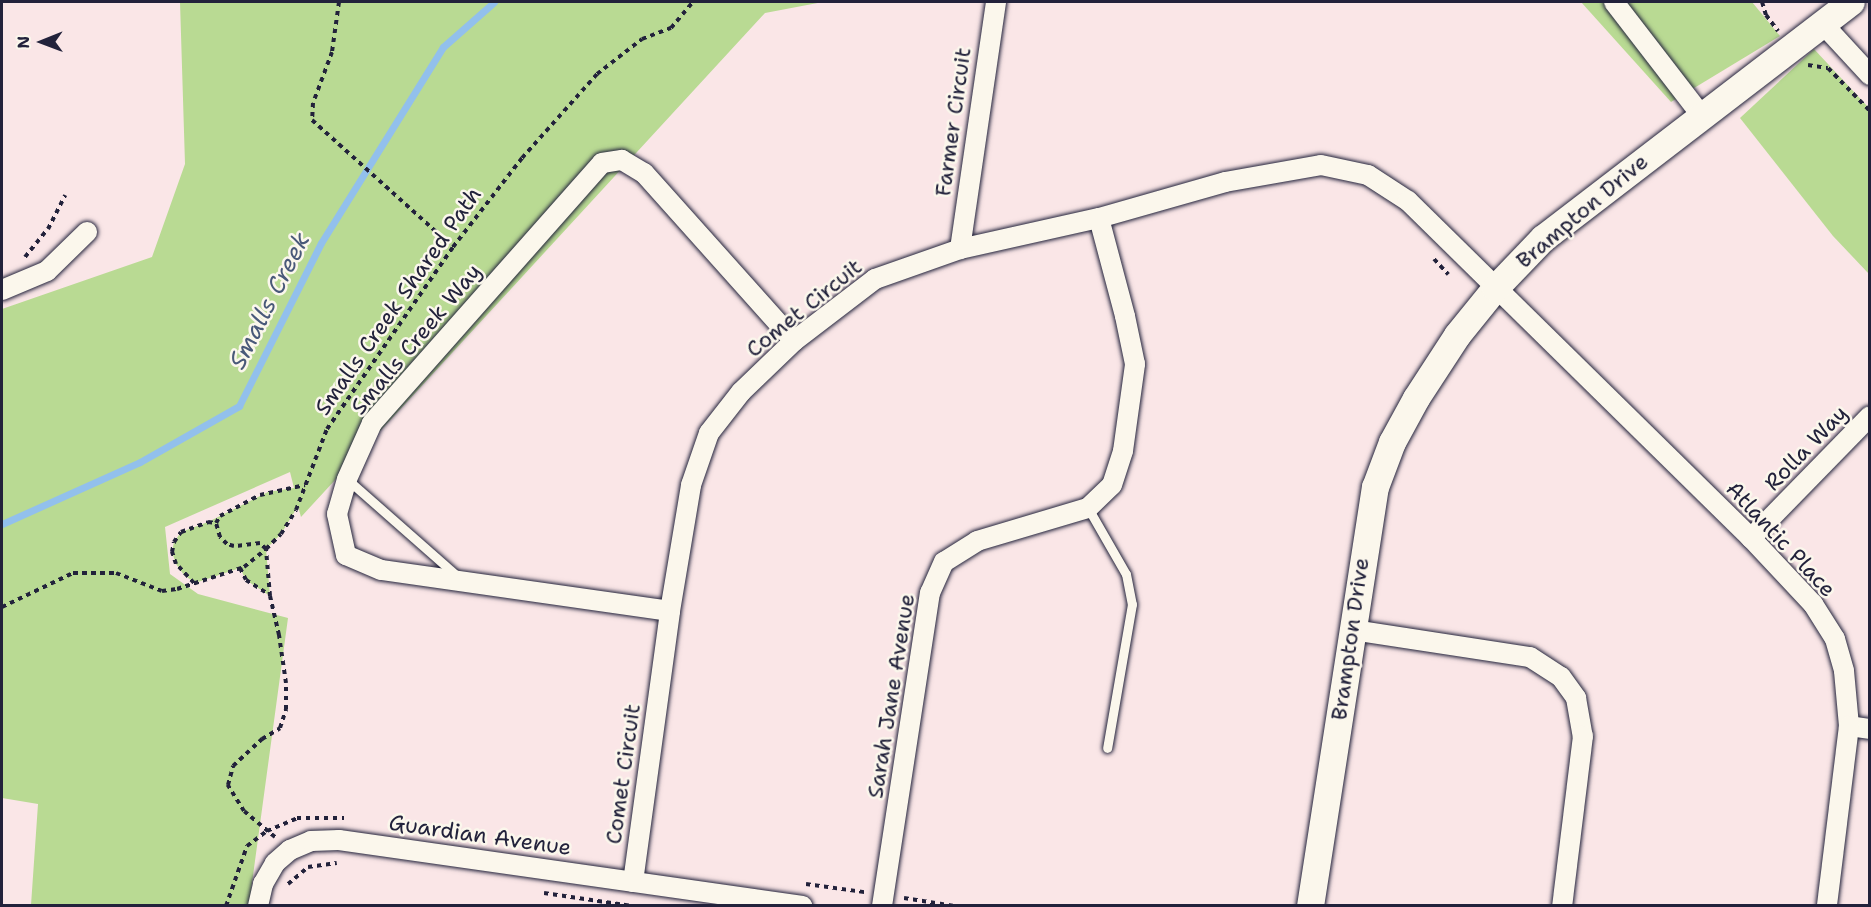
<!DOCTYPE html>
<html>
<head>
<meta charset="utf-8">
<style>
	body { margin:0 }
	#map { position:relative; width:1871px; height:907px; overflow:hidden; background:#fae6e7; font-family:"Shantell Sans",sans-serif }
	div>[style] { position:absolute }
	.green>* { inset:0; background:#b9da93 }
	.stream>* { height:7px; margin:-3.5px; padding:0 3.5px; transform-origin:3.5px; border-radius:3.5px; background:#92c0ec }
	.path>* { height:4px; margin-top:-2px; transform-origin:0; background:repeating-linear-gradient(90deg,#22223b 0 4.5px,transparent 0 9px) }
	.roads { filter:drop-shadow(0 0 2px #22223b) drop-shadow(0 0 2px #22223b) }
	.lane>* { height:9px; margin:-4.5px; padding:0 4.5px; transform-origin:4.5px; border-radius:4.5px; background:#fbf7ec }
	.street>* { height:20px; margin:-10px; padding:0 10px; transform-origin:10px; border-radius:10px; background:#fbf7ec }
	.secondary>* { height:27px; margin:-13.5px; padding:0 13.5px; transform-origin:13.5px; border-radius:13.5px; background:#fbf7ec }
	span { translate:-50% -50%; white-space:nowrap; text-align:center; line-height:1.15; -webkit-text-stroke:5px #fbf7ec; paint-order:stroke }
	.street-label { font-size:22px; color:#22223b }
	.water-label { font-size:24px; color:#495979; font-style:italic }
	.frame { position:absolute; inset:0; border:3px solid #22223b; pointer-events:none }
	.north { position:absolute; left:12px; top:12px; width:60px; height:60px; -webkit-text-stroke:4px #fbf7ec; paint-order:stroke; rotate:269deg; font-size:16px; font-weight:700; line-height:24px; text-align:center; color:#22223b }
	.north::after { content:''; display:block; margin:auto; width:21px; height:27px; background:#22223b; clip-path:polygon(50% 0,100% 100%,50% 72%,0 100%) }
</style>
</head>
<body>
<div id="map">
	<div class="green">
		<i style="clip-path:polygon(180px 2px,823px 2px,765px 13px,301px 517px,298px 506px,281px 534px,266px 549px,270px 596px,246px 580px,240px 568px,195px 583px,184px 575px,176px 564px,172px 552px,174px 542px,181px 532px,208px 522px,268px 492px,294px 488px,290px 472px,165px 527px,170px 574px,198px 594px,288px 618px,249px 905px,31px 905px,38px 804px,2px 798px,2px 309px,152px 257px,185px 164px)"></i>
		<i style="clip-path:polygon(1581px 2px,1752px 2px,1780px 36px,1671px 102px)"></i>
		<i style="clip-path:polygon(1814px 49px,1869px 108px,1869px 274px,1833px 236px,1740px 118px)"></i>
	</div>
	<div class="stream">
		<i style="left:2px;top:524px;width:151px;rotate:-24.2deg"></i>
		<i style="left:140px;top:462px;width:114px;rotate:-29.5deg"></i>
		<i style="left:239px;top:406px;width:182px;rotate:-63.3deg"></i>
		<i style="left:321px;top:243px;width:231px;rotate:-58.1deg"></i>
		<i style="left:443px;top:47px;width:68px;rotate:-41.4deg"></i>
	</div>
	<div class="path">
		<i style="left:339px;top:2px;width:50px;rotate:98deg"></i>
		<i style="left:332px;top:52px;width:54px;rotate:110.4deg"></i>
		<i style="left:313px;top:103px;width:17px;rotate:93deg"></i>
		<i style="left:312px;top:120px;width:190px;rotate:42deg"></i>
		<i style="left:1762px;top:2px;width:14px;rotate:73deg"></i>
		<i style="left:1766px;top:15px;width:20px;rotate:53deg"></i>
		<i style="left:1808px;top:65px;width:20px;rotate:9deg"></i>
		<i style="left:1828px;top:68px;width:60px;rotate:45.7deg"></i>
		<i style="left:25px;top:257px;width:36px;rotate:-51deg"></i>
		<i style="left:48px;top:229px;width:38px;rotate:-63deg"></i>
		<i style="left:1434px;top:259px;width:21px;rotate:47deg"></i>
		<i style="left:240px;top:568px;width:13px;rotate:63deg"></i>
		<i style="left:246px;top:580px;width:28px;rotate:32deg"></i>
		<i style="left:194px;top:583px;width:26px;rotate:-133deg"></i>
		<i style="left:176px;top:564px;width:13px;rotate:-108deg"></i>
		<i style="left:172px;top:552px;width:10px;rotate:-79deg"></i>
		<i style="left:174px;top:542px;width:12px;rotate:-55deg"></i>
		<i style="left:181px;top:532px;width:29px;rotate:-20deg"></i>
		<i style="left:208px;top:522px;width:8px;rotate:7deg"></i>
		<i style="left:2px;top:607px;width:79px;rotate:-25.6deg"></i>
		<i style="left:73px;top:573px;width:43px"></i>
		<i style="left:116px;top:573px;width:49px;rotate:21.4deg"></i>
		<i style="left:162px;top:591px;width:15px;rotate:-8deg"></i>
		<i style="left:177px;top:589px;width:71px;rotate:-18.2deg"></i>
		<i style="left:244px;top:567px;width:28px;rotate:-39deg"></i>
		<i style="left:266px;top:549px;width:21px;rotate:-45deg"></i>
		<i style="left:281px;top:534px;width:28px;rotate:-58deg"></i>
		<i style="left:296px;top:510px;width:87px;rotate:-69.1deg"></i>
		<i style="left:327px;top:429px;width:221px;rotate:-55.3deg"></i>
		<i style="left:453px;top:247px;width:113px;rotate:-52.2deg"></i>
		<i style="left:522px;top:158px;width:113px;rotate:-48.2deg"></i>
		<i style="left:597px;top:74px;width:57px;rotate:-37.9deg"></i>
		<i style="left:642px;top:39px;width:31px;rotate:-21deg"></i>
		<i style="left:671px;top:28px;width:34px;rotate:-50deg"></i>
		<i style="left:275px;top:837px;width:40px;rotate:-140deg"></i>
		<i style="left:244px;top:811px;width:31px;rotate:-122deg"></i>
		<i style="left:228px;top:785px;width:20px;rotate:-75deg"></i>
		<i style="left:233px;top:766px;width:40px;rotate:-43deg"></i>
		<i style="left:262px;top:739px;width:21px;rotate:-31deg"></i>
		<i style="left:280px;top:728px;width:20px;rotate:-72deg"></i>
		<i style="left:286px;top:709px;width:26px;rotate:-90deg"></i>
		<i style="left:286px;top:683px;width:49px;rotate:-98.3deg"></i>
		<i style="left:279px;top:635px;width:40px;rotate:-103deg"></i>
		<i style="left:270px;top:596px;width:47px;rotate:-94.9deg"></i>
		<i style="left:266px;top:549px;width:8px;rotate:-135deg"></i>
		<i style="left:260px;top:543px;width:26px;rotate:173deg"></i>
		<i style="left:234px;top:546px;width:7px;rotate:-164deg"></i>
		<i style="left:227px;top:544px;width:10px;rotate:-135deg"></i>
		<i style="left:220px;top:537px;width:15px;rotate:-106deg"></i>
		<i style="left:216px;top:523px;width:8px;rotate:-60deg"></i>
		<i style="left:220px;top:516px;width:45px;rotate:-27.7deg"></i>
		<i style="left:260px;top:495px;width:46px;rotate:-12.5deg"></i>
		<i style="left:288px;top:884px;width:26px;rotate:-40deg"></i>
		<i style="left:308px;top:867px;width:29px;rotate:-8deg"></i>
		<i style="left:806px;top:884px;width:59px;rotate:7.9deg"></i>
		<i style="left:544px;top:893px;width:89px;rotate:8.4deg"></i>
		<i style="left:904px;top:898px;width:51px;rotate:9.1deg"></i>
		<i style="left:226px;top:906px;width:64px;rotate:-70.7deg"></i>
		<i style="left:247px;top:846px;width:25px;rotate:-37deg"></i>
		<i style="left:267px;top:831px;width:33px;rotate:-23deg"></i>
		<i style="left:297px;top:818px;width:47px"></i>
	</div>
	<div class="roads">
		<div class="lane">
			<i style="left:347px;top:479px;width:147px;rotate:41.4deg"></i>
			<i style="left:1088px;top:508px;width:76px;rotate:60.1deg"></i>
			<i style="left:1126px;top:574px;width:31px;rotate:79deg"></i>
			<i style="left:1132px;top:604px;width:146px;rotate:99.8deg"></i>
		</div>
		<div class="street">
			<i style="left:1614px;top:2px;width:143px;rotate:52.4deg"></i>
			<i style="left:1822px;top:23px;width:71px;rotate:47.3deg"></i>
			<i style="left:960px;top:249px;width:250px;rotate:-81.7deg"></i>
			<i style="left:2px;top:290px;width:49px;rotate:-22.9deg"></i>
			<i style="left:47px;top:271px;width:56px;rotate:-44.3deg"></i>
			<i style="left:1751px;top:538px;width:170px;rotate:-45.7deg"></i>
			<i style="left:670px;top:611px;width:292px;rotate:-171.9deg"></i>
			<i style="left:381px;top:570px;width:38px;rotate:-157deg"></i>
			<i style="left:346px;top:555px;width:42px;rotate:-102.4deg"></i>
			<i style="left:337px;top:514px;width:36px;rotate:-74deg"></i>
			<i style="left:347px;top:479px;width:61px;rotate:-65.9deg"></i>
			<i style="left:372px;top:423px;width:347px;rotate:-48.5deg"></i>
			<i style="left:602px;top:163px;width:20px;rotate:-9deg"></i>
			<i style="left:622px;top:160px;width:26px;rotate:31deg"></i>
			<i style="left:644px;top:173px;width:225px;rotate:48.2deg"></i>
			<i style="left:1353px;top:630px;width:179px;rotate:8.7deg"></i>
			<i style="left:1530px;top:657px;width:37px;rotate:33deg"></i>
			<i style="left:1561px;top:677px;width:26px;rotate:54deg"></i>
			<i style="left:1576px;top:698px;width:39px;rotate:80deg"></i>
			<i style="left:1583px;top:736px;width:171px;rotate:97deg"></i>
			<i style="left:1849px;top:726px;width:21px;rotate:8deg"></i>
			<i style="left:633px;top:882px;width:274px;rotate:-82.2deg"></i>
			<i style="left:670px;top:611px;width:128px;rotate:-80.5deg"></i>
			<i style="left:691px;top:485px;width:55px;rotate:-70.9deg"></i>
			<i style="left:709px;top:433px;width:52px;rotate:-52deg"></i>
			<i style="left:741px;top:392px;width:74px;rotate:-43.9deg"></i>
			<i style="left:794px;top:341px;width:102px;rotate:-37.4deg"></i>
			<i style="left:875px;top:279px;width:90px;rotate:-19.4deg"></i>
			<i style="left:960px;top:249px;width:142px;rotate:-12.6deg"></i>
			<i style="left:1099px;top:218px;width:131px;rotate:-15.9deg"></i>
			<i style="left:1225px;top:182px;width:97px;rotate:-10deg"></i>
			<i style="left:1321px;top:165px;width:48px;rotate:12deg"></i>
			<i style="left:1368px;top:175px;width:48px;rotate:33deg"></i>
			<i style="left:1408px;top:201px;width:481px;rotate:44.5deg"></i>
			<i style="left:1751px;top:538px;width:91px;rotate:46.8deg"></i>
			<i style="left:1813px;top:604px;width:41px;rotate:57.8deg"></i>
			<i style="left:1835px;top:639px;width:33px;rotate:74deg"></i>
			<i style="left:1844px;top:671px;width:55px;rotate:84.8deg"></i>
			<i style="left:1849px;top:726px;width:181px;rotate:97deg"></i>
			<i style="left:258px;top:906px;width:23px;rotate:-77deg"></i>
			<i style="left:263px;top:884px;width:24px;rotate:-60deg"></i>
			<i style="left:275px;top:863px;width:20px;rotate:-41deg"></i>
			<i style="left:290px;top:850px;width:23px;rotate:-23deg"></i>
			<i style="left:311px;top:841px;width:28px;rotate:-2deg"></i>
			<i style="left:339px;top:840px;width:468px;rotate:8.1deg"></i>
			<i style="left:882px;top:906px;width:317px;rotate:-81.3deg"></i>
			<i style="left:930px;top:593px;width:34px;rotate:-66deg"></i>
			<i style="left:944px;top:562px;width:39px;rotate:-32deg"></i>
			<i style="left:977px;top:541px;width:116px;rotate:-16.6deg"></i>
			<i style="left:1088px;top:508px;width:33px;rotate:-44deg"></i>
			<i style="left:1112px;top:485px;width:36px;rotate:-72deg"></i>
			<i style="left:1123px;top:451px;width:88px;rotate:-82.1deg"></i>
			<i style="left:1135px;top:364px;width:49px;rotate:-101.8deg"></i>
			<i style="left:1125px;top:316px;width:101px;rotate:-104.9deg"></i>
		</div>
		<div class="secondary">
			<i style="left:1310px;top:906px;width:424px;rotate:-81.2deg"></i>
			<i style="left:1375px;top:487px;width:48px;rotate:-69.3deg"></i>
			<i style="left:1392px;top:442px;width:50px;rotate:-61.4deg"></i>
			<i style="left:1416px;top:398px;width:75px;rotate:-56.9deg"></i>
			<i style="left:1457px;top:335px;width:60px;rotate:-51deg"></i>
			<i style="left:1495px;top:288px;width:69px;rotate:-46.2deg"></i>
			<i style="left:1543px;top:238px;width:388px;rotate:-37.5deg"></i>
		</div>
	</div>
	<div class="street-label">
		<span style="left:953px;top:122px;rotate:-82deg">Farmer Circuit</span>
		<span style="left:1582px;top:211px;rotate:-40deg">Brampton Drive</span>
		<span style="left:398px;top:301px;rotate:-55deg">Smalls Creek Shared Path</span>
		<span style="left:804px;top:308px;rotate:-39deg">Comet Circuit</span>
		<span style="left:416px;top:339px;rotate:-50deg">Smalls Creek Way</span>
		<span style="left:1806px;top:448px;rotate:-46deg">Rolla Way</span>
		<span style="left:1781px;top:539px;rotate:47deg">Atlantic Place</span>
		<span style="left:1350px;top:639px;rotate:-82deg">Brampton Drive</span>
		<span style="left:891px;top:696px;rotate:-81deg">Sarah Jane Avenue</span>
		<span style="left:623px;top:774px;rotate:-82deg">Comet Circuit</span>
		<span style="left:480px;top:835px;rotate:8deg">Guardian Avenue</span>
	</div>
	<div class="water-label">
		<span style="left:270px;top:301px;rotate:-63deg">Smalls Creek</span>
	</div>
	<div class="frame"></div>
	<div class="north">N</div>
</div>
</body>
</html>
